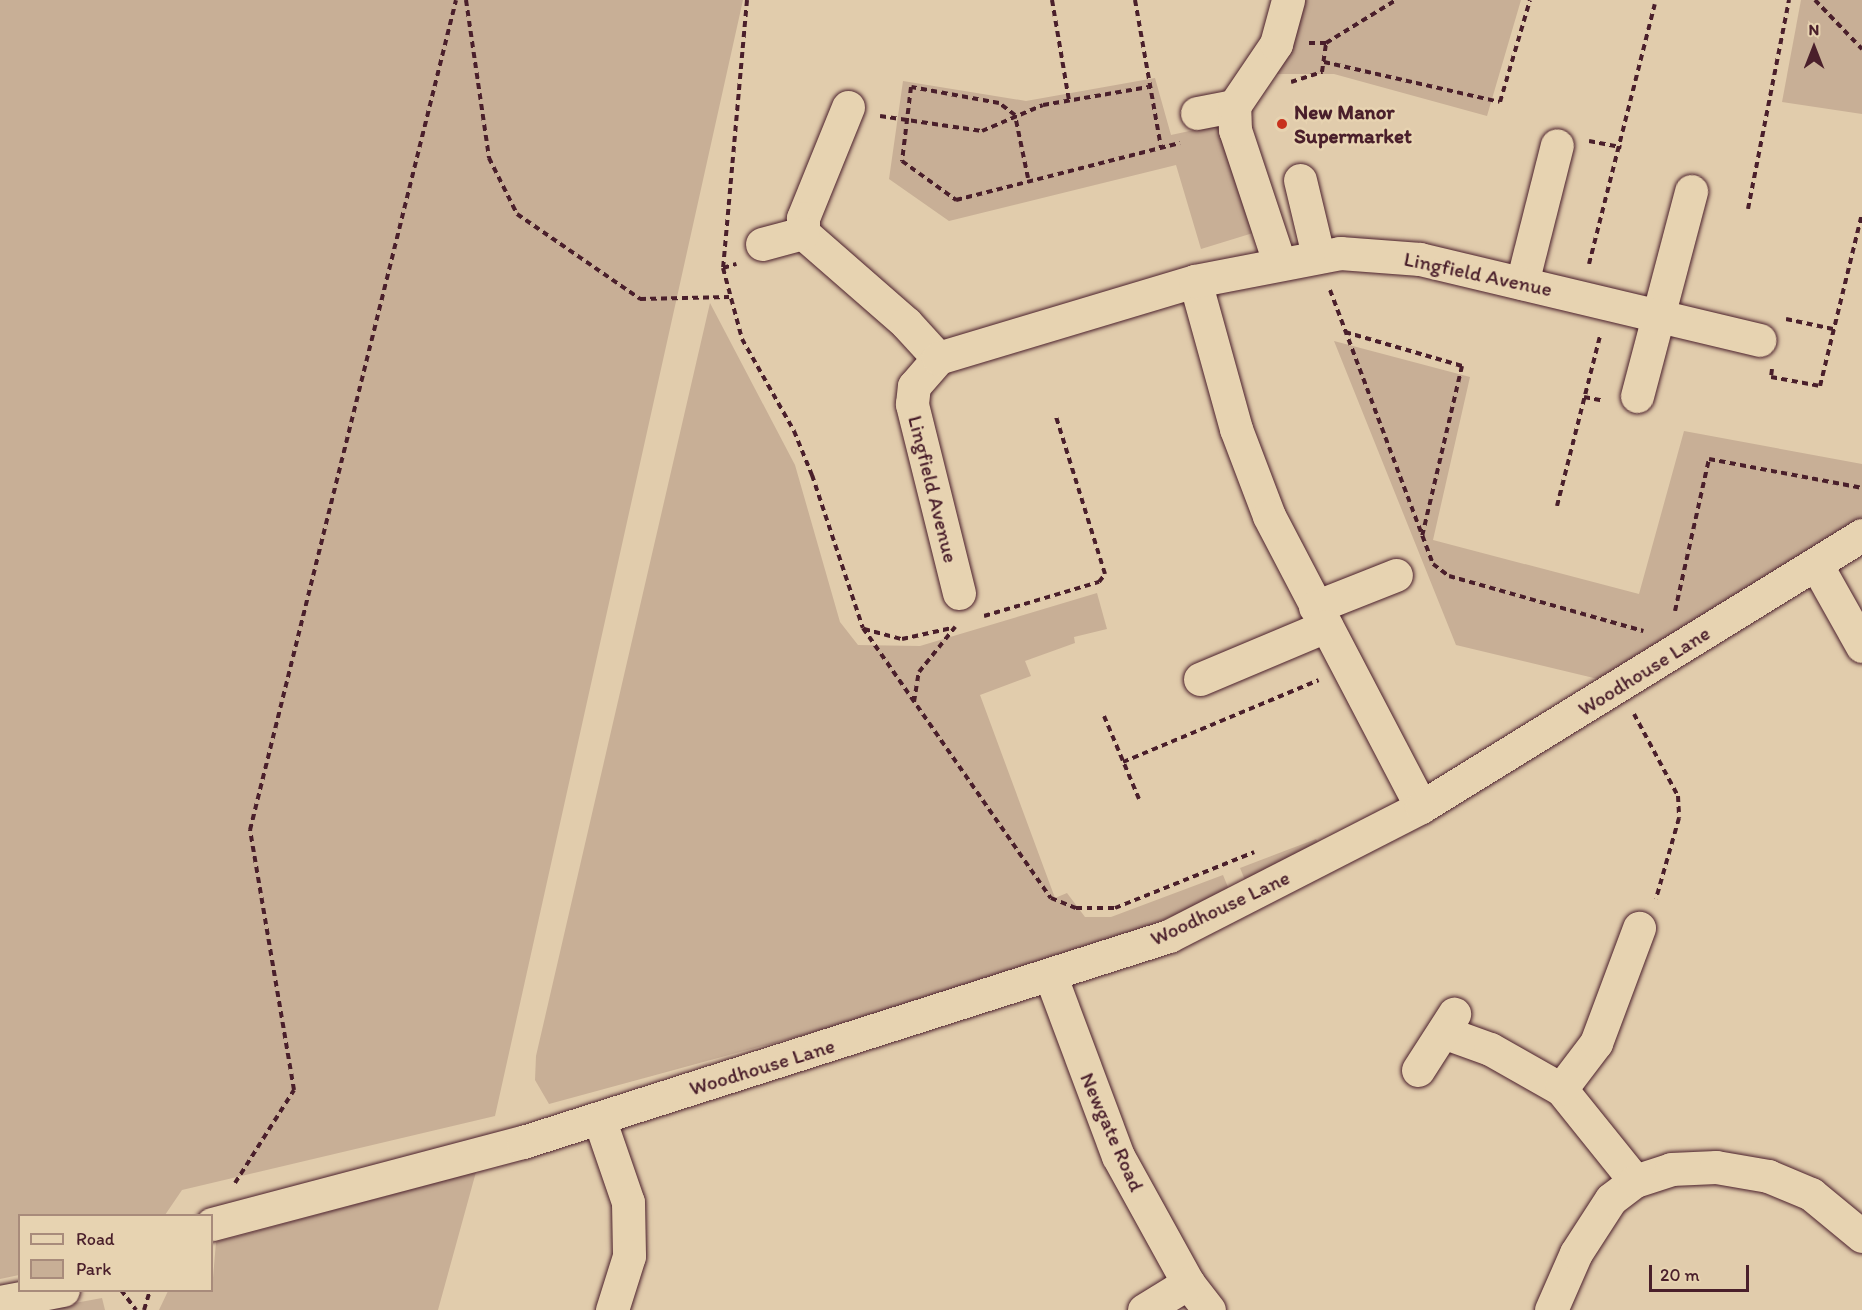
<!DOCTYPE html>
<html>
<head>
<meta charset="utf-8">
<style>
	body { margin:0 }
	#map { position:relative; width:1862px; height:1310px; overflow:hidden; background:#e1ccac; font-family:Itim,sans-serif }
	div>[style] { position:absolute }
	.green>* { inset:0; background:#c8af96 }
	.path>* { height:4px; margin-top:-2px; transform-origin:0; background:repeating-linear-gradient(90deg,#4a1f2b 0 6px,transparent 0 10.5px) }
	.roads { filter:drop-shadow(0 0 2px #4a1f2b) drop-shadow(0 0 2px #4a1f2b) }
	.minor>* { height:33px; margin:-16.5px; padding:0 16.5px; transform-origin:16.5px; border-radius:16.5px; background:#e7d3b1 }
	.dots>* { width:16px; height:16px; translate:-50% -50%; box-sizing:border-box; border:3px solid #e7d3b1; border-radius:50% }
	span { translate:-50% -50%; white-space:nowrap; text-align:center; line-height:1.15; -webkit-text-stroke:5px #e7d3b1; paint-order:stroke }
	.poi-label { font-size:21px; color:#4a1f2b; font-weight:700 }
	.left { translate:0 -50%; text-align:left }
	.street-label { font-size:21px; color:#4a1f2b }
	.legend { position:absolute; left:18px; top:1214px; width:195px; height:78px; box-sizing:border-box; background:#e7d3b1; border:2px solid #a88b7b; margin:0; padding:8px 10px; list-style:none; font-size:18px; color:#4a1f2b }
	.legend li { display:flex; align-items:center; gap:12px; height:30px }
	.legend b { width:30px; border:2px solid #a88b7b }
	.north { position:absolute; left:1784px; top:18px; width:60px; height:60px; -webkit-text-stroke:4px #e7d3b1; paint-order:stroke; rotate:0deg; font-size:16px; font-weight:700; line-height:24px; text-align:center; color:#4a1f2b }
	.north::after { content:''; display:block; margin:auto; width:21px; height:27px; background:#4a1f2b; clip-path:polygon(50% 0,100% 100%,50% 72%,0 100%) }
	.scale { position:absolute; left:1649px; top:1265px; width:100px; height:27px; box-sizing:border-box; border:3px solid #4a1f2b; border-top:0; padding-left:8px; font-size:18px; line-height:21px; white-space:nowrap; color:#4a1f2b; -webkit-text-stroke:4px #e7d3b1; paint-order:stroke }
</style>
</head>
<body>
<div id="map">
	<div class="green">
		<i style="clip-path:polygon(0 0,743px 0,495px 1116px,182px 1190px,165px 1215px,20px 1216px,19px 1275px,0 1279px)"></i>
		<i style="clip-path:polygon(1300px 0,1521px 0,1487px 116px,1334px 74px,1272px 74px)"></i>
		<i style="clip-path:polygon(1801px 0,1862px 0,1862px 114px,1782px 102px)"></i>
		<i style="clip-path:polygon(1155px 78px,1171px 135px,1222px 124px,1253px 233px,1201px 249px,1176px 165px,949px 221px,889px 179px,903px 81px,1026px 101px)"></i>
		<i style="clip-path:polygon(710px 303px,795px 465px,840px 622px,858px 645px,920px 646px,1097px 593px,1107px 629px,1074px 637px,1075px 643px,1025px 661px,1031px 676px,980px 695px,1055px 898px,1067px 893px,1085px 917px,1111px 917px,1223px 875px,1230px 892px,1046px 969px,549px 1104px,535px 1080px,536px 1056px)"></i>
		<i style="clip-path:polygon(1334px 341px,1470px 377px,1433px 540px,1639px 594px,1684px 431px,1862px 464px,1862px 517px,1598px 679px,1456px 645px)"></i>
		<i style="clip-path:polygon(1316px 839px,1321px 848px,1247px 885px,1240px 868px)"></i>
		<i style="clip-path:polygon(476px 1172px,438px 1310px,159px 1310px,168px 1291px,212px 1290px,216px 1242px)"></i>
		<i style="clip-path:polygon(102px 1298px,105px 1310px,37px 1310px)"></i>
	</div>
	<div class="path">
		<i style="left:466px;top:0;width:160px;rotate:81.7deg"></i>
		<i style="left:489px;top:158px;width:63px;rotate:63.4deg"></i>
		<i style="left:517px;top:214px;width:150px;rotate:34.6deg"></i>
		<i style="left:640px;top:299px;width:89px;rotate:-1.3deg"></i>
		<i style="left:747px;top:0;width:269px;rotate:95.1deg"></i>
		<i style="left:723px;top:268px;width:73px;rotate:75deg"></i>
		<i style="left:742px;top:339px;width:106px;rotate:60.5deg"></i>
		<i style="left:794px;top:431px;width:48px;rotate:67.8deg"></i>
		<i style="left:812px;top:475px;width:161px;rotate:71.6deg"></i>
		<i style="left:863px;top:628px;width:329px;rotate:55.2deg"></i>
		<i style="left:1051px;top:898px;width:27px;rotate:22deg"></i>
		<i style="left:1076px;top:908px;width:39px"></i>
		<i style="left:1115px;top:908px;width:150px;rotate:-21.9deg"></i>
		<i style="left:1052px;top:0;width:101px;rotate:80.4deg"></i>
		<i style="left:1135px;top:0;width:149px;rotate:80deg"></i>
		<i style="left:1815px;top:0;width:68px;rotate:46.2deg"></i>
		<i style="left:1309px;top:43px;width:17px"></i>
		<i style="left:1324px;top:62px;width:180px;rotate:12.8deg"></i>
		<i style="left:1500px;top:102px;width:106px;rotate:-73.6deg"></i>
		<i style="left:1291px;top:82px;width:33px;rotate:-18deg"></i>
		<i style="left:1322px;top:72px;width:29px;rotate:-82deg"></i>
		<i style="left:1326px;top:43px;width:82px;rotate:-31.6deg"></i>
		<i style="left:880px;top:116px;width:103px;rotate:8.4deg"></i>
		<i style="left:982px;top:131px;width:66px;rotate:-23.1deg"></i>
		<i style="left:1043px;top:105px;width:107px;rotate:-9.7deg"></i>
		<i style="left:1589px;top:141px;width:33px;rotate:11deg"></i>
		<i style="left:1028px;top:178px;width:64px;rotate:-101.7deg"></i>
		<i style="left:1015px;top:115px;width:20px;rotate:-143deg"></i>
		<i style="left:999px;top:103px;width:89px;rotate:-169.7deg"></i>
		<i style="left:911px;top:87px;width:75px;rotate:96.9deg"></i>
		<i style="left:902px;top:161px;width:67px;rotate:35.8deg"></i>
		<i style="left:956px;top:200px;width:231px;rotate:-14.3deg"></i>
		<i style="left:1748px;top:209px;width:213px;rotate:-78.9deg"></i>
		<i style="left:1589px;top:264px;width:268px;rotate:-75.8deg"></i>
		<i style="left:723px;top:268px;width:14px;rotate:-17deg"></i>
		<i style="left:1330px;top:290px;width:293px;rotate:69.4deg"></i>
		<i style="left:1433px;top:564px;width:20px;rotate:37deg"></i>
		<i style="left:1449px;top:576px;width:202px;rotate:15.8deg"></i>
		<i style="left:1786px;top:319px;width:48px;rotate:12deg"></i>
		<i style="left:1345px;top:332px;width:122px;rotate:16.2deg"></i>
		<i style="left:1462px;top:366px;width:176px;rotate:103.2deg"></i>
		<i style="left:1772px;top:369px;width:8px;rotate:97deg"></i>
		<i style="left:1771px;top:377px;width:50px;rotate:10.4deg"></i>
		<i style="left:1820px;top:386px;width:177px;rotate:-76.3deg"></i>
		<i style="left:1584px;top:397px;width:20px;rotate:11deg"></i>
		<i style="left:1557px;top:506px;width:175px;rotate:-75.8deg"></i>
		<i style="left:1675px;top:611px;width:156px;rotate:-77.4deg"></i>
		<i style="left:1709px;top:459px;width:156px;rotate:10.7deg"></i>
		<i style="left:984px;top:616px;width:120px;rotate:-16.5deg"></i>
		<i style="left:1099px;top:582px;width:10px;rotate:-53deg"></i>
		<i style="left:1105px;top:574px;width:164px;rotate:-107.3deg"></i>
		<i style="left:864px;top:629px;width:39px;rotate:15deg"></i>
		<i style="left:902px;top:639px;width:51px;rotate:-12.4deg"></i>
		<i style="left:914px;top:702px;width:30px;rotate:-81deg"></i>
		<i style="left:919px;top:672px;width:58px;rotate:-51.3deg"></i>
		<i style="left:1634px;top:714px;width:93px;rotate:61.8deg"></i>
		<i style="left:1678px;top:796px;width:22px;rotate:87deg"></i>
		<i style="left:1679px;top:818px;width:84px;rotate:105.9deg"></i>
		<i style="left:1104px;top:716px;width:90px;rotate:67.1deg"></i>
		<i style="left:1123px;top:762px;width:212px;rotate:-22.7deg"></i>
		<i style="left:235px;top:1183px;width:110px;rotate:-57.6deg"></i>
		<i style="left:294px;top:1090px;width:264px;rotate:-99.6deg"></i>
		<i style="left:250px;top:830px;width:855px;rotate:-76.06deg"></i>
		<i style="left:121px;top:1290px;width:25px;rotate:53deg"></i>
		<i style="left:144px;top:1310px;width:21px;rotate:-73deg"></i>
	</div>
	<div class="roads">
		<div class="minor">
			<i style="left:848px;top:107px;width:120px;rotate:112.1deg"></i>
			<i style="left:803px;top:218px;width:15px;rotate:90deg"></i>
			<i style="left:803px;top:233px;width:137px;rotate:41.1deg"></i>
			<i style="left:906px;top:323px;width:47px;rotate:47.6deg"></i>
			<i style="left:1197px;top:113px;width:38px;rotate:-11deg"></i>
			<i style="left:1300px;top:180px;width:77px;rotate:76.5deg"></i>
			<i style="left:762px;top:244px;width:42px;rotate:-15deg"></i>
			<i style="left:1279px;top:262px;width:139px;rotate:-108.4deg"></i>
			<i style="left:1235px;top:130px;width:24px;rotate:-92deg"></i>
			<i style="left:1234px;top:106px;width:75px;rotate:-55.9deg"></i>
			<i style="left:1276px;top:44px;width:46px;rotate:-74.7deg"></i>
			<i style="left:1195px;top:281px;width:154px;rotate:74.5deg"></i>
			<i style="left:1236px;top:429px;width:93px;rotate:69.2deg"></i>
			<i style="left:1269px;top:516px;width:328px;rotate:62.4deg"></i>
			<i style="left:1522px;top:283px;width:142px;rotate:-75.8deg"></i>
			<i style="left:1637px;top:396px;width:212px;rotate:-75.2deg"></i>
			<i style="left:1816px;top:564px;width:94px;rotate:60.7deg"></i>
			<i style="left:959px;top:593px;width:195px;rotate:-104deg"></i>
			<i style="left:912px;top:404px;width:18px;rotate:-84deg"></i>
			<i style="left:914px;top:386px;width:37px;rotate:-49deg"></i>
			<i style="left:938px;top:358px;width:268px;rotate:-16.7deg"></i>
			<i style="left:1195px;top:281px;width:148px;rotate:-10.9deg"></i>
			<i style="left:1340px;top:253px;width:80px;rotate:4.3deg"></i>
			<i style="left:1420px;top:259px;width:349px;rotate:13.4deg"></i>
			<i style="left:1315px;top:607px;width:87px;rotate:-21.6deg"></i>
			<i style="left:1200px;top:679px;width:137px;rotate:-22.8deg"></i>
			<i style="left:1051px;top:977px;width:191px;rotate:69.5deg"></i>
			<i style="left:1118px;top:1156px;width:145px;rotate:61.1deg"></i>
			<i style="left:1188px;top:1283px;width:34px;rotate:52deg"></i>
			<i style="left:1443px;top:1032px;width:50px;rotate:19.9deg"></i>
			<i style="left:1490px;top:1049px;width:81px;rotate:29.4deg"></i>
			<i style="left:1561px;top:1089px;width:118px;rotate:51.2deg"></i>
			<i style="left:1418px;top:1070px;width:67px;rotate:-57.3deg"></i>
			<i style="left:1561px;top:1089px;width:58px;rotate:-52.7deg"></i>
			<i style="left:1596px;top:1043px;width:123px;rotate:-69.5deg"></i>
			<i style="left:599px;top:1118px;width:89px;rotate:71deg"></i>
			<i style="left:628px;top:1202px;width:54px;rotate:88.9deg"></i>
			<i style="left:629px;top:1256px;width:57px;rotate:107.5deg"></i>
			<i style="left:212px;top:1224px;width:322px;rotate:-14.8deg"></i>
			<i style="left:523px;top:1142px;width:678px;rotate:-17.69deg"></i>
			<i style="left:1169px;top:936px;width:283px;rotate:-27.1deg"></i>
			<i style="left:1421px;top:807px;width:518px;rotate:-31.67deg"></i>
			<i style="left:0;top:1302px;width:64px;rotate:-10.8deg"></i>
			<i style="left:1144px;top:1310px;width:52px;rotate:-31.5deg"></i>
			<i style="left:1551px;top:1310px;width:62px;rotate:-66.3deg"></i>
			<i style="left:1576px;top:1253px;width:64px;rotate:-57.1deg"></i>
			<i style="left:1611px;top:1199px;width:30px;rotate:-37deg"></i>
			<i style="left:1635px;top:1181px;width:38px;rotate:-18deg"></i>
			<i style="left:1671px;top:1169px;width:45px;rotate:-2.5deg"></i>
			<i style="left:1716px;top:1167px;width:53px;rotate:9.8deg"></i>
			<i style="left:1768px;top:1176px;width:47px;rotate:22.7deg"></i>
			<i style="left:1811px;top:1194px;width:66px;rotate:39.5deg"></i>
		</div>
	</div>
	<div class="dots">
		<i style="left:1282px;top:124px;background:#c8321e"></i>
	</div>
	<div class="poi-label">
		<span class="left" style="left:1294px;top:124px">New Manor<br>Supermarket</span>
	</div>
	<div class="street-label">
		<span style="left:1478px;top:274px;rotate:12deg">Lingfield Avenue</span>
		<span style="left:933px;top:489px;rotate:76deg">Lingfield Avenue</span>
		<span style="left:1644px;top:671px;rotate:-32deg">Woodhouse Lane</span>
		<span style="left:1220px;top:908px;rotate:-25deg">Woodhouse Lane</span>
		<span style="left:762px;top:1067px;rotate:-17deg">Woodhouse Lane</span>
		<span style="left:1112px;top:1132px;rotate:66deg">Newgate Road</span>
	</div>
	<ul class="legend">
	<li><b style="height:8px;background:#e7d3b1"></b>Road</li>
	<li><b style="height:16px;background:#c8af96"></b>Park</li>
	</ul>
	<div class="north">N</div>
	<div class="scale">20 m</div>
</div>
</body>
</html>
